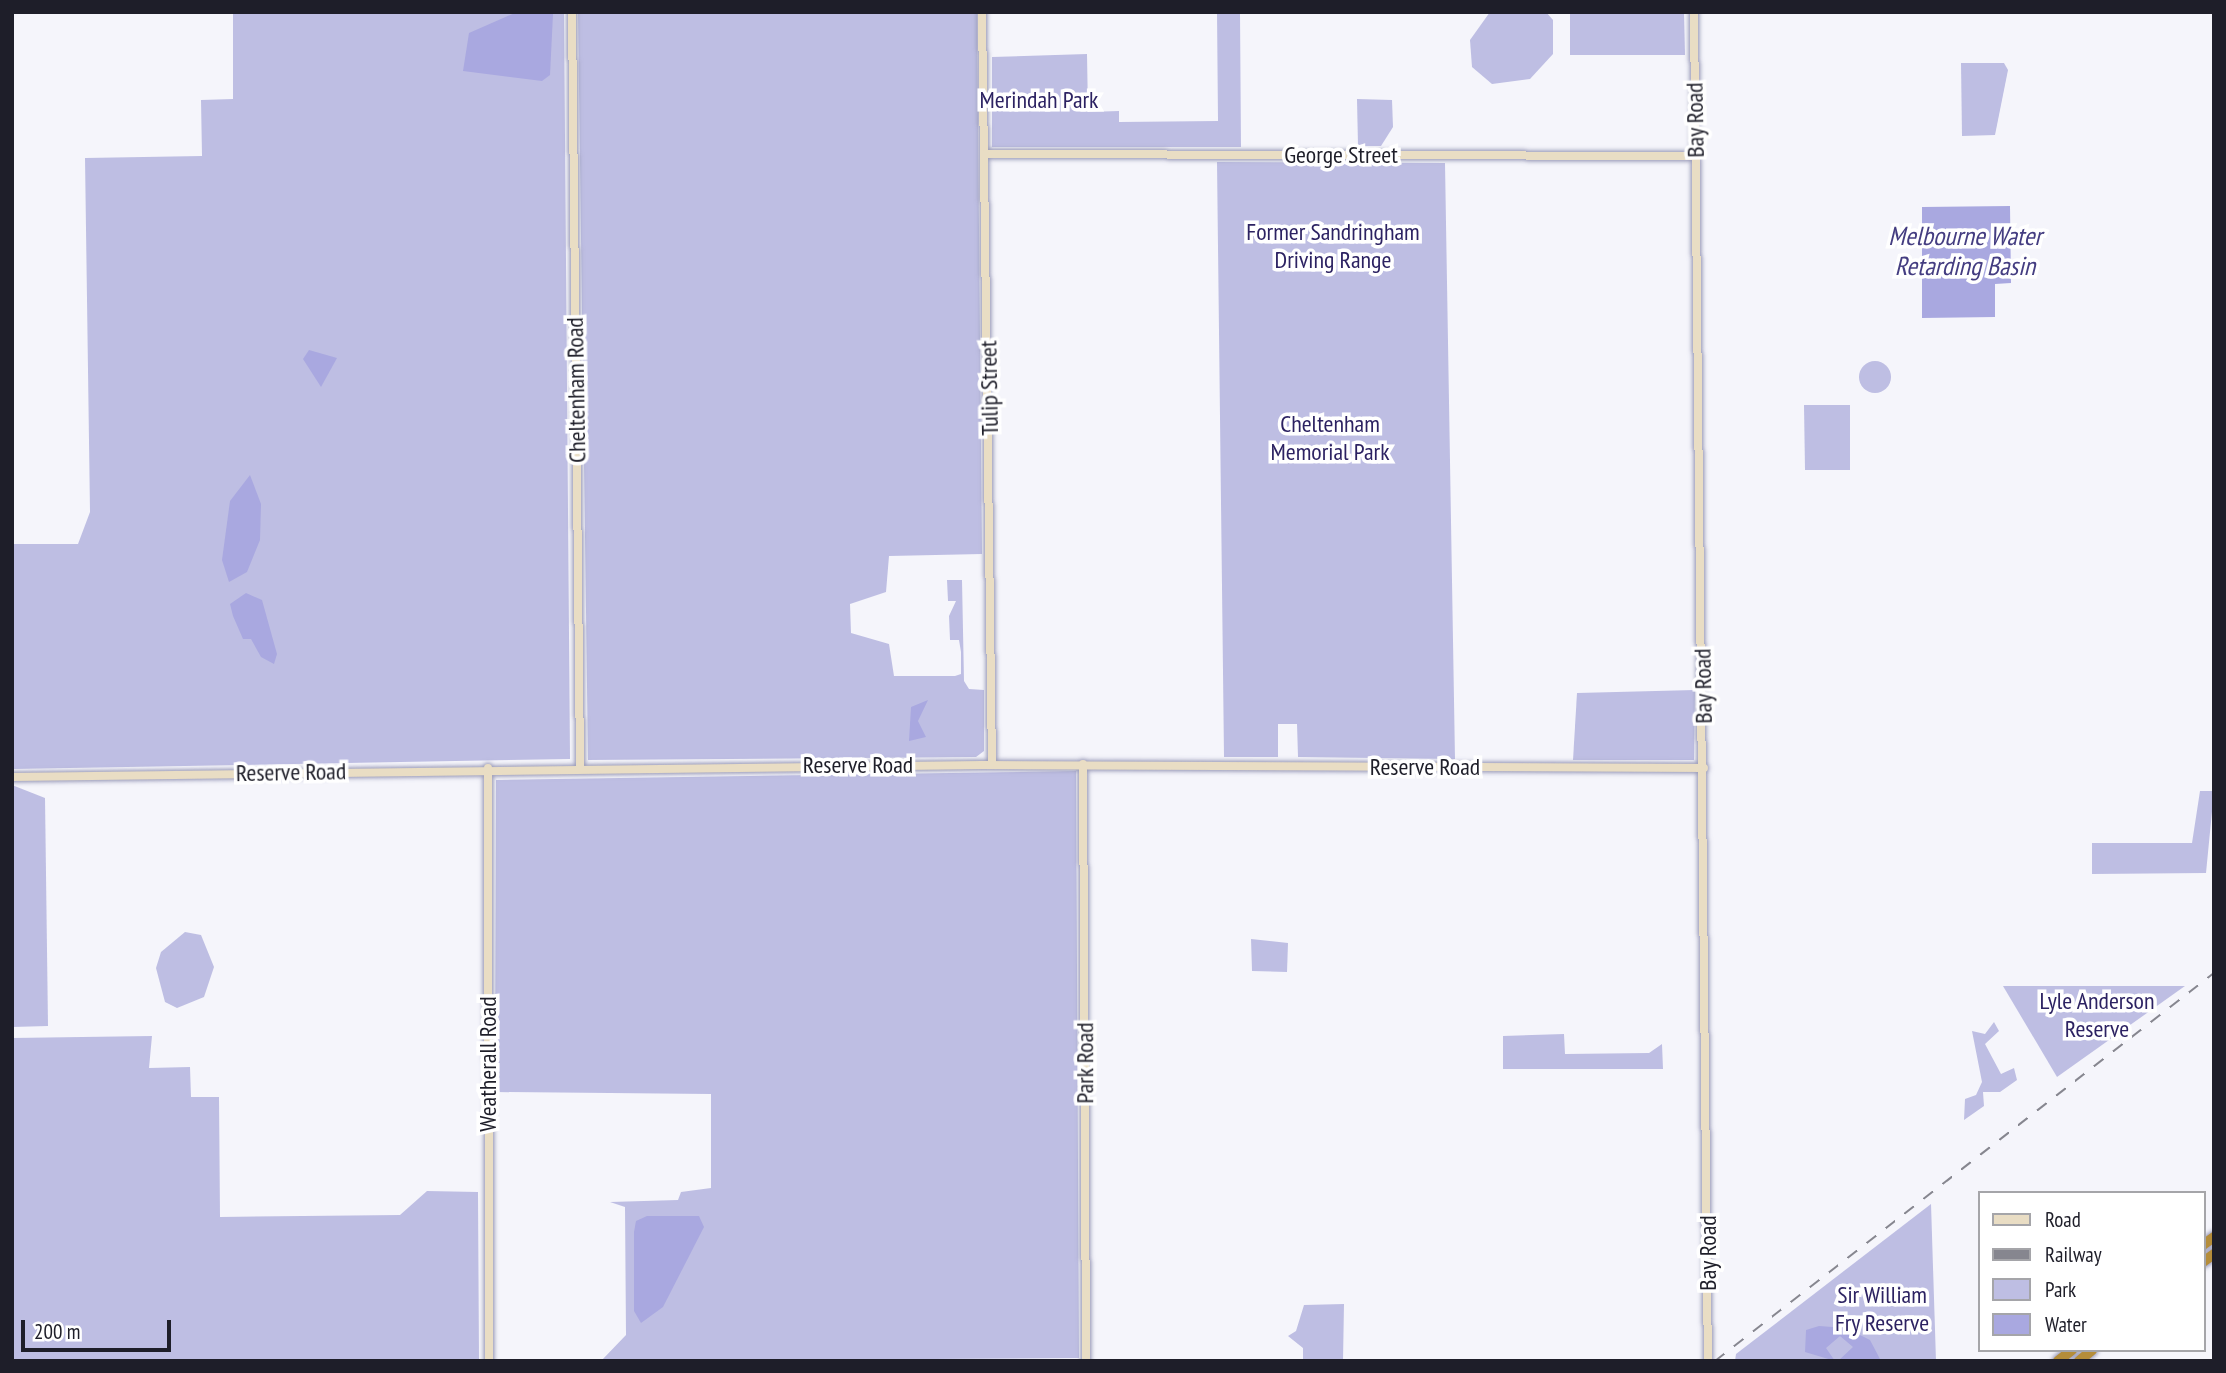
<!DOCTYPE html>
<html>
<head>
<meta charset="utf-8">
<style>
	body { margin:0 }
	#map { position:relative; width:2226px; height:1373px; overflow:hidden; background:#f5f5fb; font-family:"PT Sans Narrow",sans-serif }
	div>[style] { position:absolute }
	.green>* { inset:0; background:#bebee3 }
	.round { border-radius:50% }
	.water>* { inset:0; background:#a9a8e0 }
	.roads { filter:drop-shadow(0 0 2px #9b9cb9) drop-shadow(0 0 2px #9b9cb9) }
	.secondary>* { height:8px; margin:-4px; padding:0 4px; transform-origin:4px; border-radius:4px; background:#e9ddc4 }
	.highway>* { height:10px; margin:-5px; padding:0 5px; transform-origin:5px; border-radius:5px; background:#b58d3a }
	.rail>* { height:2px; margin-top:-1px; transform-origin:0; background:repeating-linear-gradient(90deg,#86868f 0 12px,transparent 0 24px) }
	span { translate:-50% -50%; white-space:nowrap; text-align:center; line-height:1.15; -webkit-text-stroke:7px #fff; paint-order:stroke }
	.park-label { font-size:24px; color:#2c2262 }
	.street-label { font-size:24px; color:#1e1e29 }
	.water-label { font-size:26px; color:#443d81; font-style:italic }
	.frame { position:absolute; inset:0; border:14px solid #1e1e29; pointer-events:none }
	.legend { position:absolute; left:1978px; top:1191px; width:228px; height:161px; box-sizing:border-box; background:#fff; border:2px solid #a5a5a9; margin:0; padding:9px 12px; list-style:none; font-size:21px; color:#1e1e29 }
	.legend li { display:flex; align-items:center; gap:14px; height:35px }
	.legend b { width:35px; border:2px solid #a5a5a9 }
	.scale { position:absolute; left:21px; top:1320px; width:150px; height:32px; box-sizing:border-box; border:4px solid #1e1e29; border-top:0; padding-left:9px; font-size:21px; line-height:24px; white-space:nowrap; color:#1e1e29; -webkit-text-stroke:5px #fff; paint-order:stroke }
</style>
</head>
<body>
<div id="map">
	<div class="green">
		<i style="clip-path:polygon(233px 12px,564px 12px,570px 759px,12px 769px,12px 544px,78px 544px,90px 512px,85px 158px,202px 156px,201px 100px,233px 99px)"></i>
		<i style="clip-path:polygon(578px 12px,977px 12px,982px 554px,889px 556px,886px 592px,850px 604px,851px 633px,889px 644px,894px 676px,955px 676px,961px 674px,961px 652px,959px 640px,950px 640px,949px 616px,956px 601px,948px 601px,947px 580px,962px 580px,964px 681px,969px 689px,984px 690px,984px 751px,976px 757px,588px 760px)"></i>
		<i style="clip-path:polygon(1217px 12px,1240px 12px,1241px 147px,992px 147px,992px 57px,1087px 54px,1088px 112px,1119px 111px,1119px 122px,1218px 121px)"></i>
		<i style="clip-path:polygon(1490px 12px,1546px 12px,1553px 20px,1553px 54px,1530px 79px,1492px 84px,1472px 67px,1470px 40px)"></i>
		<i style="clip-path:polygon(1570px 12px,1684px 12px,1685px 55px,1570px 55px)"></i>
		<i style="clip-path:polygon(1961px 63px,2004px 63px,2008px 70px,1995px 135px,1962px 136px)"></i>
		<i style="clip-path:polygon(1357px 99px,1392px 100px,1393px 127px,1381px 146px,1358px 146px)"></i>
		<i style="clip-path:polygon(1217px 162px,1445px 163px,1455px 759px,1298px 757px,1297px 724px,1278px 724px,1278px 757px,1224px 757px)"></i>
		<i class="round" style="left:1859px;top:361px;width:32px;height:32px"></i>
		<i style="clip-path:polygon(1804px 405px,1850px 405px,1850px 470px,1805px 470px)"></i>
		<i style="clip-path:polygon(1695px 690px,1694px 760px,1573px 760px,1577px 693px)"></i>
		<i style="clip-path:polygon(1076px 771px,1079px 1358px,601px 1361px,626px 1335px,625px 1207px,610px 1202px,678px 1200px,681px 1192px,711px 1188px,711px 1094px,495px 1092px,496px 780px)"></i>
		<i style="clip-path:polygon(12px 785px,45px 798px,48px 1026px,12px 1027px)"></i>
		<i style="clip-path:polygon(2200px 791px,2214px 791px,2206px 873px,2092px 874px,2092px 843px,2192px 843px)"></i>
		<i style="clip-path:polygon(185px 932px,201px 935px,214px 967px,204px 997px,177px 1008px,165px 1002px,156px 968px,161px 952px)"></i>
		<i style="clip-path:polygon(1251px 939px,1288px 943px,1287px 972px,1252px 971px)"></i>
		<i style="clip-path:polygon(2003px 986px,2185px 986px,2057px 1077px)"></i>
		<i style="clip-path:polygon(1994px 1022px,1999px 1031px,1985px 1044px,2001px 1074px,2014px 1068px,2017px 1080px,2000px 1092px,1983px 1092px,1984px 1106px,1964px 1120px,1965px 1099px,1976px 1095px,1982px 1082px,1972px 1031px,1985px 1034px)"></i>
		<i style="clip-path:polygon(1564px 1034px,1565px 1054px,1649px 1053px,1662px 1044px,1663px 1069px,1503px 1069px,1503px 1036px)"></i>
		<i style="clip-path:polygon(152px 1036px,149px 1068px,190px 1067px,191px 1097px,219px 1097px,220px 1217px,400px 1215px,427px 1191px,478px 1192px,479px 1361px,12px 1361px,12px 1038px)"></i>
		<i style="clip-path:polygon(1931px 1204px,1936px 1361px,1735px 1361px,1736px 1354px)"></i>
		<i style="clip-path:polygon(1344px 1304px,1343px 1361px,1303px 1361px,1303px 1348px,1288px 1336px,1296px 1331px,1304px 1305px)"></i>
	</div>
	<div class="water">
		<i style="clip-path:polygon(517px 12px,553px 14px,550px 75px,542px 81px,463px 71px,469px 33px)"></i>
		<i style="clip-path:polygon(2010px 206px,2011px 283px,1995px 284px,1995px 317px,1922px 318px,1922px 207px)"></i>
		<i style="clip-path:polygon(309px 350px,337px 358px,321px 387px,303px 359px)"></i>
		<i style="clip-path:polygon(250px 475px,261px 504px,260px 540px,247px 572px,229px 582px,222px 560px,230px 501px)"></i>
		<i style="clip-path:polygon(246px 593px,262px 600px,277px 654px,274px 664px,261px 657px,251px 639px,243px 639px,233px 616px,230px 604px)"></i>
		<i style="clip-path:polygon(928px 700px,918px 721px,926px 737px,909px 741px,911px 707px)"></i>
		<i style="clip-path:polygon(647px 1216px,699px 1216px,704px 1227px,663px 1307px,641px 1323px,634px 1311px,634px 1232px,636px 1221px)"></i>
		<i style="clip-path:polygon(1819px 1326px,1846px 1328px,1870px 1340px,1881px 1361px,1838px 1361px,1853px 1347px,1840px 1336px,1826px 1348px,1835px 1361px,1805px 1352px,1806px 1330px)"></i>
	</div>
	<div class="roads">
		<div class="secondary">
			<i style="left:572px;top:12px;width:755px;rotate:89.39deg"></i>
			<i style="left:982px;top:12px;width:753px;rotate:89.24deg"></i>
			<i style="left:1694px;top:12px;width:1349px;rotate:89.41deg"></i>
			<i style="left:986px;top:154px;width:709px;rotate:0.16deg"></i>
			<i style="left:1083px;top:764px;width:597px;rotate:89.71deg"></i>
			<i style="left:488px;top:768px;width:593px;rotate:89.9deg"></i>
			<i style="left:12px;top:777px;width:970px;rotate:-0.71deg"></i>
			<i style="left:982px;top:765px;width:722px;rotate:0.24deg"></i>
		</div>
		<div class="highway">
			<i style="left:2203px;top:1245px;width:14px;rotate:-36deg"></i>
			<i style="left:2203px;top:1262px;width:14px;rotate:-36deg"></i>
			<i style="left:2058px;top:1361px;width:18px;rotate:-38deg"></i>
			<i style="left:2079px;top:1361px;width:17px;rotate:-40deg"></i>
		</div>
	</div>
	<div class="rail">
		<i style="left:1715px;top:1361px;width:632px;rotate:-37.87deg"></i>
	</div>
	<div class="park-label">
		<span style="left:1039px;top:100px">Merindah Park</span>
		<span style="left:1333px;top:246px">Former Sandringham<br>Driving Range</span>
		<span style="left:1330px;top:438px">Cheltenham<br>Memorial Park</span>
		<span style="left:2097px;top:1015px">Lyle Anderson<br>Reserve</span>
		<span style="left:1882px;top:1309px">Sir William<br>Fry Reserve</span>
	</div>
	<div class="street-label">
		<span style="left:1695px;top:120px;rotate:-91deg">Bay Road</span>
		<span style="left:1341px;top:155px">George Street</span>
		<span style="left:989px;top:388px;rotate:-91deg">Tulip Street</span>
		<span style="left:576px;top:390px;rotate:-91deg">Cheltenham Road</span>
		<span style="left:1703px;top:686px;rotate:-91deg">Bay Road</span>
		<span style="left:858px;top:765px">Reserve Road</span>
		<span style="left:1425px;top:767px">Reserve Road</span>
		<span style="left:291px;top:772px;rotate:-1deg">Reserve Road</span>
		<span style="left:1085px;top:1063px;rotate:-90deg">Park Road</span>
		<span style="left:488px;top:1064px;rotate:-90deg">Weatherall Road</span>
		<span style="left:1708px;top:1253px;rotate:-90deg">Bay Road</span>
	</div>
	<div class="water-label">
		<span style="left:1965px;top:251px">Melbourne Water<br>Retarding Basin</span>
	</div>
	<div class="frame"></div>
	<ul class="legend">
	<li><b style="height:9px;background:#e9ddc4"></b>Road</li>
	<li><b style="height:9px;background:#86868f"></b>Railway</li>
	<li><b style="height:19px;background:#bebee3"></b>Park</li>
	<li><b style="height:19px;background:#a9a8e0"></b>Water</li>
	</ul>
	<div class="scale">200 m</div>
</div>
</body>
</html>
